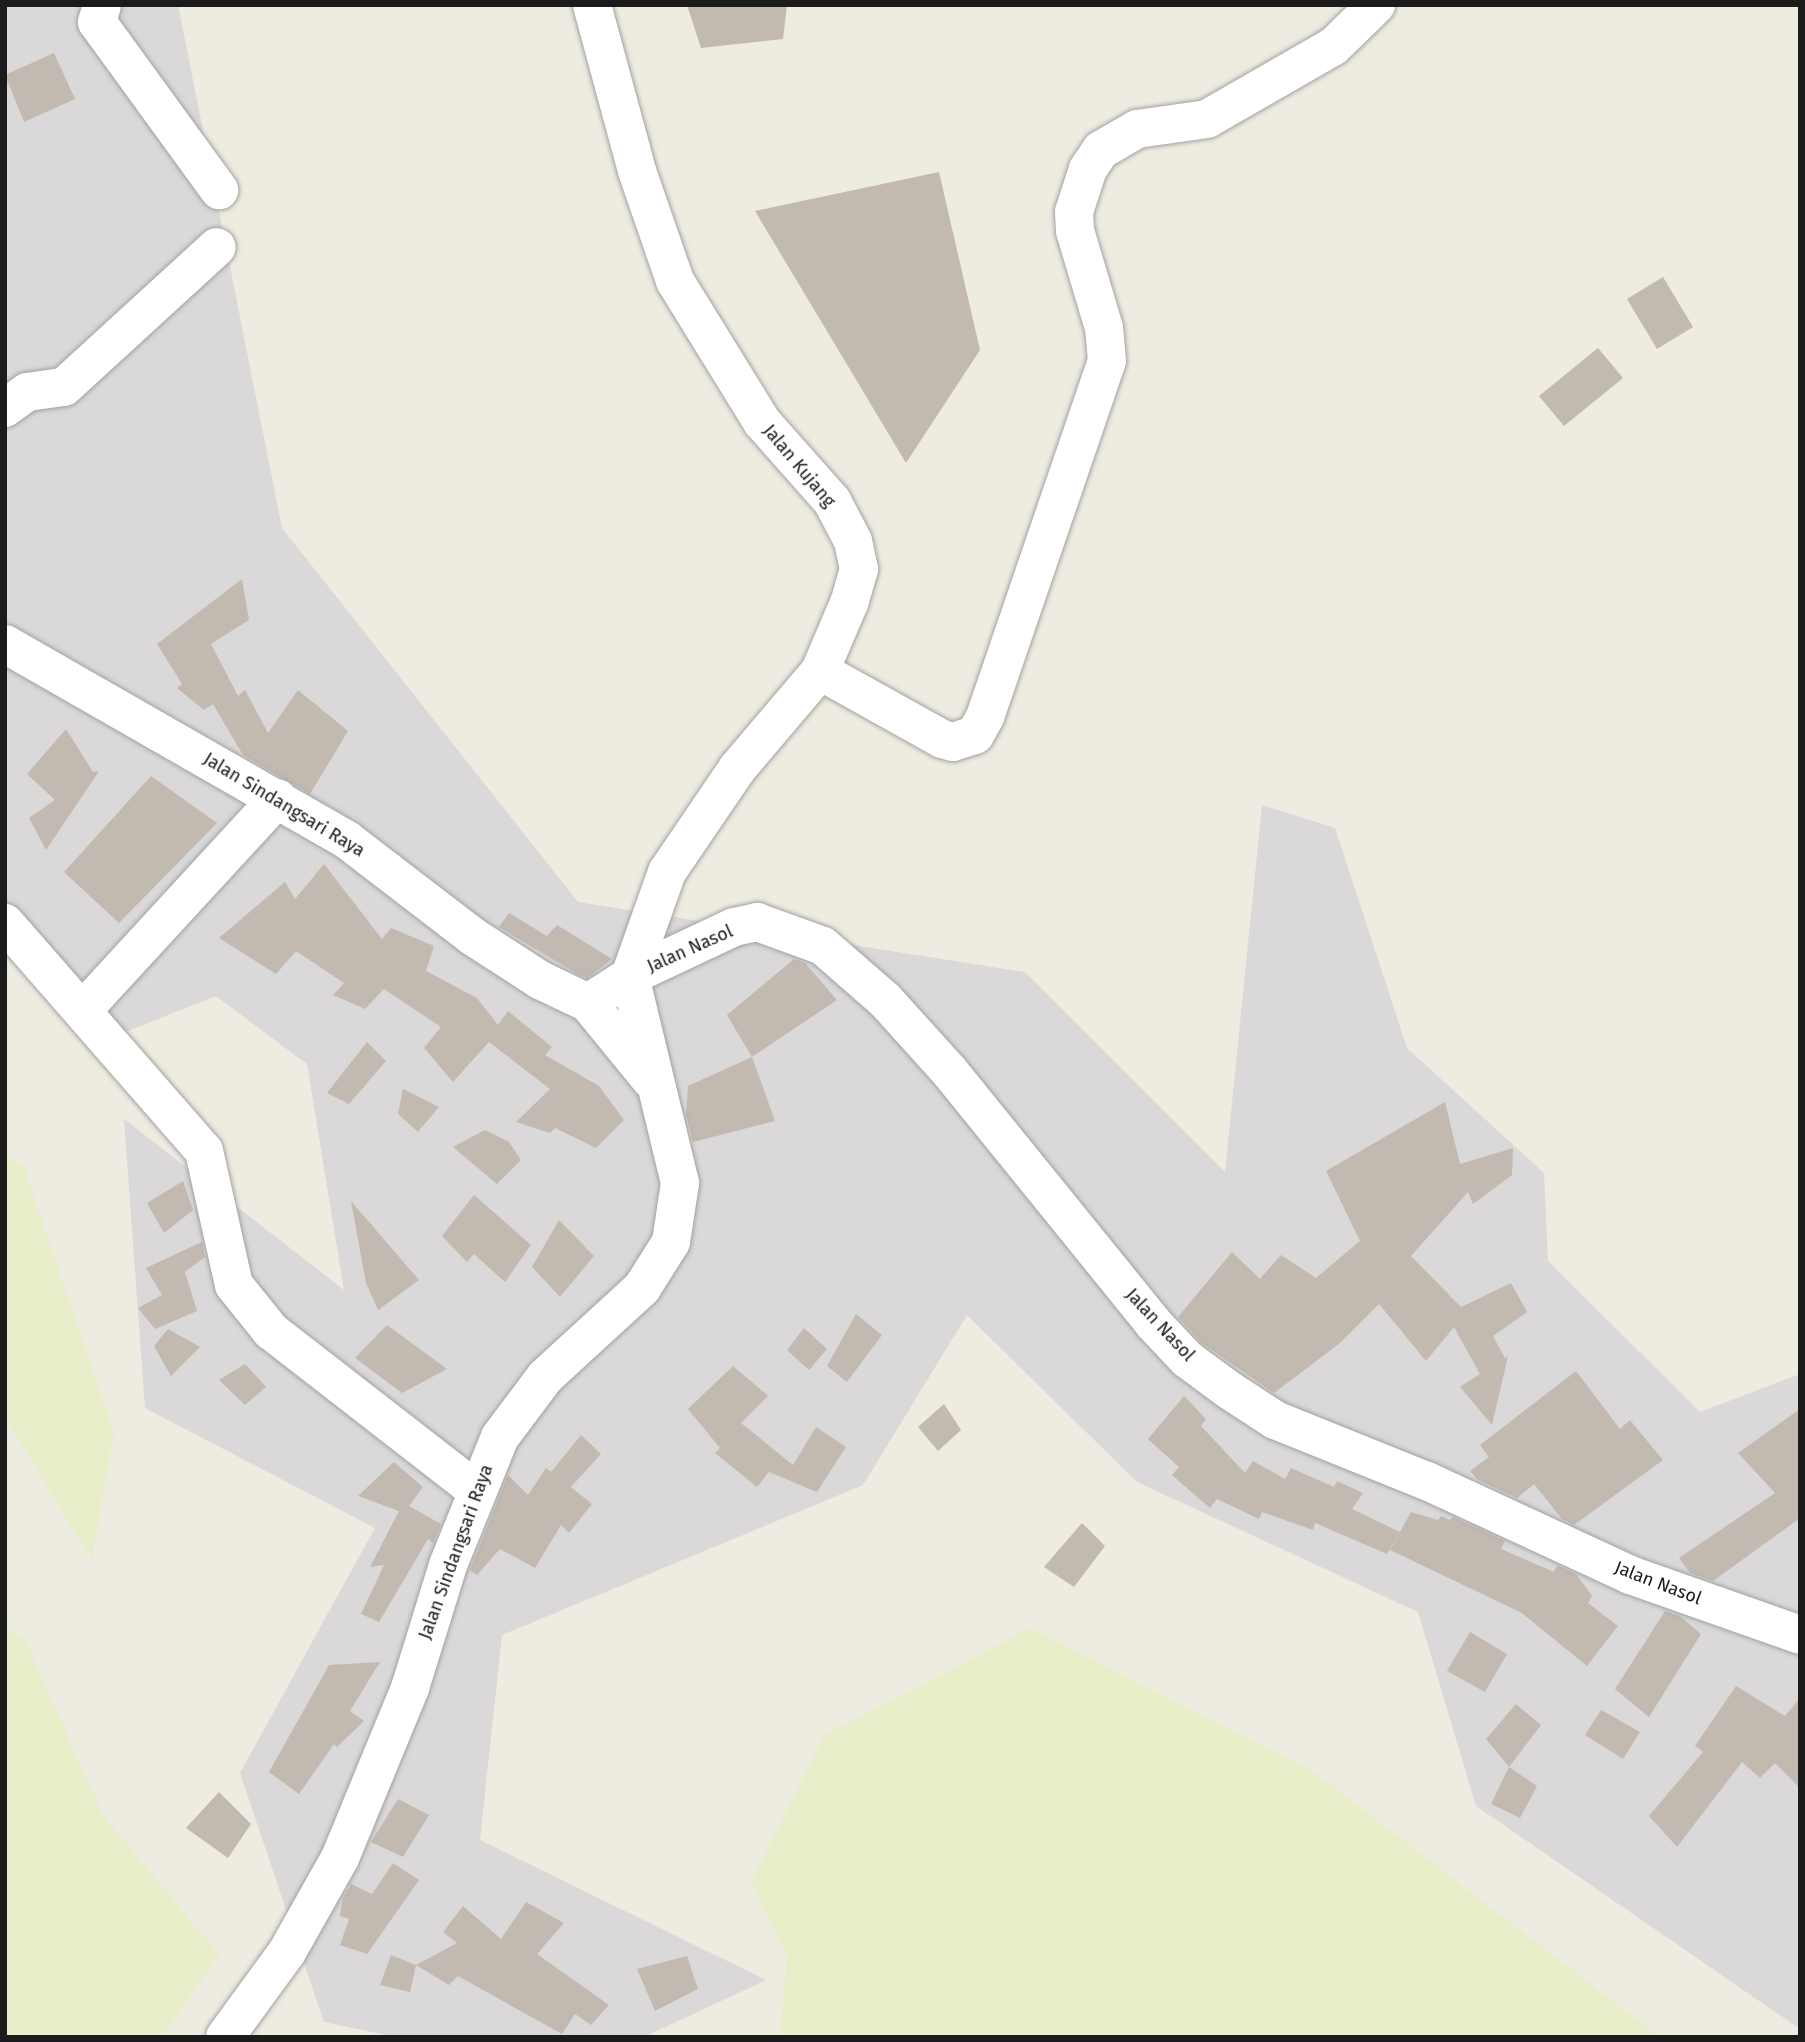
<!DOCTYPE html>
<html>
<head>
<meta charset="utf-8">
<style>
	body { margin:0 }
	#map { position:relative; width:1805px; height:2042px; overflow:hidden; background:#eeebe0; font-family:"Fira Sans",sans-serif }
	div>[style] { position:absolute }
	.residential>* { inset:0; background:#dad8d8 }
	.farmland>* { inset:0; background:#e8eeca }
	.building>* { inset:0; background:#c2b9b0 }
	.roads { filter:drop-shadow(0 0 2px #a2a2a2) drop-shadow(0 0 2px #a2a2a2) }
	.minor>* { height:38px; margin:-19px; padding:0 19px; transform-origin:19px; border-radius:19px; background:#fff }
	span { translate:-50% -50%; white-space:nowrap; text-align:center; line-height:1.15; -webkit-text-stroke:7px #fff; paint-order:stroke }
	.street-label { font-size:18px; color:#1b1b1b }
	.frame { position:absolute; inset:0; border:7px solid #1b1b1b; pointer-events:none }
</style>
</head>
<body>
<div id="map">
	<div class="residential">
		<i style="clip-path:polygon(5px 5px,178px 5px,282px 528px,578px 902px,1025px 972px,1225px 1172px,1262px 805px,1335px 828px,1407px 1048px,1544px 1173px,1548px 1261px,1700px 1412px,1800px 1374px,1800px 2029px,1476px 1806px,1418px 1612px,1137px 1482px,967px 1315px,863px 1485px,502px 1635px,480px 1840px,766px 1980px,644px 2037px,396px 2037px,324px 2022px,240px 1773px,375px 1528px,145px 1408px,124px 1119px,344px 1290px,307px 1064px,216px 996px,95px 1044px,5px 916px)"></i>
	</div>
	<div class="farmland">
		<i style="clip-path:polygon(5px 1153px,24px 1168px,114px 1432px,92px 1560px,5px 1418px)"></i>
		<i style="clip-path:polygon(1031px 1628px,1313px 1771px,1660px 2037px,780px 2037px,787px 1957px,751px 1883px,825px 1735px)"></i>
		<i style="clip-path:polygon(5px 1630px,24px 1637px,103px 1815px,219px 1955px,162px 2037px,5px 2037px)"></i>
	</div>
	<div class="building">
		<i style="clip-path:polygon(687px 5px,787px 5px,783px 39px,701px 48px)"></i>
		<i style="clip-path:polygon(54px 53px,75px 99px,24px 122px,5px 75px)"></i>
		<i style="clip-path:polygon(939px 172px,980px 350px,906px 463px,755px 211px)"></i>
		<i style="clip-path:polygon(1663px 277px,1693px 327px,1657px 349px,1627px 299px)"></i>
		<i style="clip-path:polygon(1598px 348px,1623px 378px,1564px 426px,1539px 396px)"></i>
		<i style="clip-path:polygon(242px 579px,249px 620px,211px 644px,238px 696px,245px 690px,268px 733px,298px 690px,348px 731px,310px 794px,243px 755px,213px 704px,204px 710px,177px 688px,182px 684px,157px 644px)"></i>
		<i style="clip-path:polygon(66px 729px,93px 772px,99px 771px,46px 850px,29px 818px,55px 800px,27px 774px)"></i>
		<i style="clip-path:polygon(151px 776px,217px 823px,119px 923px,64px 872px)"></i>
		<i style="clip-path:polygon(324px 864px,382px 939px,391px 928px,434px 946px,426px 971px,477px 998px,498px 1025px,508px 1011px,552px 1047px,545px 1055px,599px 1086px,624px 1120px,596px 1148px,555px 1128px,550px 1133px,516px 1122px,550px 1089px,489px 1042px,453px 1082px,424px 1048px,441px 1027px,384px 989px,365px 1009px,333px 995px,344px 983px,296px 951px,276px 974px,219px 938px,285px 882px,295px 899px)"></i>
		<i style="clip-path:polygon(509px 913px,547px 936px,557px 925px,612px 959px,587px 978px,576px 973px,499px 927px)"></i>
		<i style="clip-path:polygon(794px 959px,805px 963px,837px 1000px,752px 1057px,727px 1015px)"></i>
		<i style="clip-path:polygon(367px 1042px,386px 1061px,349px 1104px,327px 1093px)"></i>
		<i style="clip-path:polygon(752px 1057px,775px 1121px,693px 1142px,686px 1115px,688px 1086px)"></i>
		<i style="clip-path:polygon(403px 1089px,439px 1107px,418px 1132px,398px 1114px)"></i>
		<i style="clip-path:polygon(1445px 1102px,1460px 1164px,1513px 1148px,1512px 1175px,1473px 1204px,1468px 1192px,1411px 1256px,1461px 1307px,1511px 1283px,1527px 1312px,1493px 1336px,1505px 1358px,1508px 1356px,1492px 1425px,1460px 1387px,1480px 1374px,1454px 1327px,1426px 1361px,1379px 1304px,1340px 1343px,1274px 1393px,1202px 1343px,1178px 1317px,1232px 1252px,1260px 1279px,1281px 1255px,1316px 1278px,1360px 1241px,1326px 1171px)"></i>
		<i style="clip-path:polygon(485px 1130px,509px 1142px,521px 1160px,497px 1184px,453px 1147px)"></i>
		<i style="clip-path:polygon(183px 1181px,193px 1210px,164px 1233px,147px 1203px)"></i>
		<i style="clip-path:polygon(474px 1195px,531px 1245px,505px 1282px,474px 1254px,467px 1262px,442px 1236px)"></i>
		<i style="clip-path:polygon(351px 1201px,419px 1280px,378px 1310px,366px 1283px)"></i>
		<i style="clip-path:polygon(559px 1220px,594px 1256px,560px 1297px,532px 1267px)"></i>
		<i style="clip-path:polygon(202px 1242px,205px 1257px,185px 1272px,197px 1311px,155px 1329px,138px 1308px,162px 1295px,146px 1268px)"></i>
		<i style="clip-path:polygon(856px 1314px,882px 1335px,847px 1382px,827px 1366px)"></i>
		<i style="clip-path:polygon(387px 1325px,447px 1369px,402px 1393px,355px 1358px)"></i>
		<i style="clip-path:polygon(804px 1328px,827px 1349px,809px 1370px,787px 1350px)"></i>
		<i style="clip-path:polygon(168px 1329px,200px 1347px,171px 1376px,154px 1346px)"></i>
		<i style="clip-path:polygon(245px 1364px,266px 1387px,245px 1405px,219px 1380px)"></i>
		<i style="clip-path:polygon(733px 1366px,768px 1396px,741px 1423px,793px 1465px,816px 1427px,846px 1447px,817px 1492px,769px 1472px,757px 1487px,715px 1453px,720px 1448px,688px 1409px)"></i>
		<i style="clip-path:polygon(1576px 1371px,1620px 1429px,1630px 1420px,1663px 1460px,1574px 1525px,1562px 1519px,1534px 1484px,1517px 1498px,1478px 1480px,1470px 1471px,1489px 1457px,1480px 1445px)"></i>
		<i style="clip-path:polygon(1184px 1396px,1206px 1419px,1201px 1426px,1245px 1473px,1253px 1461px,1285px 1479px,1291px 1468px,1334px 1487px,1337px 1481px,1363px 1493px,1352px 1509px,1400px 1532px,1387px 1554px,1315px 1523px,1313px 1530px,1262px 1512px,1259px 1519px,1217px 1499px,1210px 1508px,1172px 1475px,1179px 1467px,1148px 1439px)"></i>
		<i style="clip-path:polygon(944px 1404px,961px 1430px,938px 1451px,918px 1427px)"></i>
		<i style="clip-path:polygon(1800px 1409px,1800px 1518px,1713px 1581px,1690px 1573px,1679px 1558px,1775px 1493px,1738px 1453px)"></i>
		<i style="clip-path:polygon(581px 1435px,601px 1454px,571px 1487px,592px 1504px,569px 1533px,561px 1525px,535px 1568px,500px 1549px,477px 1575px,470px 1570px,508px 1475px,528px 1495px,546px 1468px,551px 1472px)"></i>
		<i style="clip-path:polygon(394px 1462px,423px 1487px,409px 1506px,441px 1524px,433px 1543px,428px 1539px,379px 1622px,361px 1614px,384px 1565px,370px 1567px,399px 1511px,358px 1496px)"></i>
		<i style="clip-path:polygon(1411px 1512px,1438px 1520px,1441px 1516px,1450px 1520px,1453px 1517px,1505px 1541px,1501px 1549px,1554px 1572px,1557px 1565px,1576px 1574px,1592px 1596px,1588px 1603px,1618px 1626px,1587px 1666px,1522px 1613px,1390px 1550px)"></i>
		<i style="clip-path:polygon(1082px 1523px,1105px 1546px,1074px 1587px,1044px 1567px)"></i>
		<i style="clip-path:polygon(1665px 1611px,1680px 1616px,1701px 1634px,1649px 1717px,1615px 1689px)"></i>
		<i style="clip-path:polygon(1470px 1632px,1507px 1654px,1485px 1692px,1447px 1671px)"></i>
		<i style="clip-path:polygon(380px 1662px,350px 1711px,364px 1721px,337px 1747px,334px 1744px,299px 1794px,269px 1772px,329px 1665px)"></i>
		<i style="clip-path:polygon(1736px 1686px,1785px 1716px,1800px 1698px,1800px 1788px,1775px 1763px,1760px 1778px,1742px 1762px,1677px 1847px,1649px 1816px,1703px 1752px,1695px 1746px)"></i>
		<i style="clip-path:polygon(1516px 1704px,1541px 1725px,1509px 1767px,1486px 1739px)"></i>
		<i style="clip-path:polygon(1601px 1710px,1640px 1732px,1623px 1759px,1585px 1735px)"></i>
		<i style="clip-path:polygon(1509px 1767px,1537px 1786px,1520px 1818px,1491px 1804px)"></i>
		<i style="clip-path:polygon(219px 1792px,251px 1824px,228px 1858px,186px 1828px)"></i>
		<i style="clip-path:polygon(398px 1799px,429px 1815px,403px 1857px,371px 1842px)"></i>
		<i style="clip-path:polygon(393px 1863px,419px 1880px,367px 1954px,340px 1945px,349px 1919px,340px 1916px,343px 1898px,351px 1884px,372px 1894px)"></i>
		<i style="clip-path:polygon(526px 1902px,564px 1923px,537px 1954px,609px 2005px,591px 2025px,575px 2014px,562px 2034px,458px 1976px,449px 1985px,416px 1965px,457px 1943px,443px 1932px,463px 1906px,501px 1939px)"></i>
		<i style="clip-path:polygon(391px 1955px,416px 1965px,410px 1992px,380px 1985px)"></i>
		<i style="clip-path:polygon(687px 1956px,698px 1989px,655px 2011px,637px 1969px)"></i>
	</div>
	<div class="roads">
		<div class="minor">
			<i style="left:102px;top:5px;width:18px;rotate:106deg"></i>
			<i style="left:97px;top:22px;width:208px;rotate:54deg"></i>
			<i style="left:592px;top:5px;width:172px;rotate:74.8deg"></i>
			<i style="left:637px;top:171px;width:116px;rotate:70.9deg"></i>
			<i style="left:675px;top:281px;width:166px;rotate:58.3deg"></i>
			<i style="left:762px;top:422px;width:106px;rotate:48.5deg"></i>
			<i style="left:832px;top:501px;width:45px;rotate:62.3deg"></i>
			<i style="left:853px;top:541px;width:29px;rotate:78deg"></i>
			<i style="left:859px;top:569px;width:35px;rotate:106deg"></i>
			<i style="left:849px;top:603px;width:74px;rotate:113.1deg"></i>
			<i style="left:820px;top:671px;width:128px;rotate:130.3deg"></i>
			<i style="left:737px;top:769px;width:125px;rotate:124.2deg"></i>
			<i style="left:667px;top:872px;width:110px;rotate:109.6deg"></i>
			<i style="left:5px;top:408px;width:27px;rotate:-36deg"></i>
			<i style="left:27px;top:392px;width:37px;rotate:-8deg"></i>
			<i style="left:64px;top:387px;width:207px;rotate:-42.5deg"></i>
			<i style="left:5px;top:644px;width:394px;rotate:29.8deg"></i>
			<i style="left:347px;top:840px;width:158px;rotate:37.5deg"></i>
			<i style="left:472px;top:936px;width:81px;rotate:32.9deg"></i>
			<i style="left:540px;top:980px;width:53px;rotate:25.6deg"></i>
			<i style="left:588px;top:1003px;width:99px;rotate:50.7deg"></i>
			<i style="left:820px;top:671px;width:140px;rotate:29.1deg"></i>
			<i style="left:942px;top:739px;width:11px;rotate:15deg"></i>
			<i style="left:953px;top:742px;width:23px;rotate:-18deg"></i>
			<i style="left:975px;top:735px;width:21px;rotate:-61deg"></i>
			<i style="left:985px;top:717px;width:376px;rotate:-71.1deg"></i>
			<i style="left:1107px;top:361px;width:33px;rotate:-95deg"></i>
			<i style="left:1104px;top:328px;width:101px;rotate:-106.6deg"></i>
			<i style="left:1075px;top:231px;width:19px;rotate:-93deg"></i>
			<i style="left:1074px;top:212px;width:45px;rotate:-72deg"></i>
			<i style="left:1088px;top:169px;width:23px;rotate:-56deg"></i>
			<i style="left:1101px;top:150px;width:42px;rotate:-30.3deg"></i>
			<i style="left:1137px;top:129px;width:71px;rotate:-8.1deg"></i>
			<i style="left:1207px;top:119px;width:146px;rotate:-29.9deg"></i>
			<i style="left:1334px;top:46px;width:59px;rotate:-44.3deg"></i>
			<i style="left:5px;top:923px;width:303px;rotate:48.9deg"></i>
			<i style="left:204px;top:1151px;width:137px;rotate:77.4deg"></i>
			<i style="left:234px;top:1285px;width:59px;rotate:51.2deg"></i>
			<i style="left:271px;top:1331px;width:259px;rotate:37.8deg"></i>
			<i style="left:588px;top:1003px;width:50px;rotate:-32.7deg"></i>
			<i style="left:630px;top:976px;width:115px;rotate:-25.2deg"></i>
			<i style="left:734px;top:927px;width:24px;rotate:-12deg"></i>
			<i style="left:757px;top:922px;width:70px;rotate:20deg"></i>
			<i style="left:823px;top:946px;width:82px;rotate:41.1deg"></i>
			<i style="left:885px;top:1000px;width:97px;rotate:47.9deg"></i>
			<i style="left:950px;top:1072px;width:323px;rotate:51deg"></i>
			<i style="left:1153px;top:1323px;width:50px;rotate:46.6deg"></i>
			<i style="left:1187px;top:1359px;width:52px;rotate:36.4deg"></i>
			<i style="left:1229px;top:1390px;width:55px;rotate:33.1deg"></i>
			<i style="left:1275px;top:1420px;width:164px;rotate:21.9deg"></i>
			<i style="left:1427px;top:1481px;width:224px;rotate:24.8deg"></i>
			<i style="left:1630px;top:1575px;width:180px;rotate:19.4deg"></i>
			<i style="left:82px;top:1011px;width:289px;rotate:-47.4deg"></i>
			<i style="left:225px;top:2037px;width:105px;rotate:-53.9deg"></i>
			<i style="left:287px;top:1952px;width:108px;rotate:-60.6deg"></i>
			<i style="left:340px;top:1858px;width:184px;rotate:-67.6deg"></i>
			<i style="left:410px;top:1688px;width:129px;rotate:-72.8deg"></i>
			<i style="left:448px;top:1565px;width:138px;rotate:-67.9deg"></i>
			<i style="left:500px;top:1437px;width:75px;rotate:-53.1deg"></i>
			<i style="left:545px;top:1377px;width:132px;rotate:-42.5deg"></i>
			<i style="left:642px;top:1288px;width:54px;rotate:-57.8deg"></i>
			<i style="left:671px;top:1242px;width:60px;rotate:-81.3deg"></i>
			<i style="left:680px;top:1183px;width:213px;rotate:-103.6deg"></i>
		</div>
	</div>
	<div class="street-label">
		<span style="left:799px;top:466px;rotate:50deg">Jalan Kujang</span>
		<span style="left:284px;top:805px;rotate:31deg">Jalan Sindangsari Raya</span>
		<span style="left:690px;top:949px;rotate:-24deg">Jalan Nasol</span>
		<span style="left:1160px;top:1325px;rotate:47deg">Jalan Nasol</span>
		<span style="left:456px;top:1552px;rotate:-70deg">Jalan Sindangsari Raya</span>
		<span style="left:1658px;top:1583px;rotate:21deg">Jalan Nasol</span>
	</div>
	<div class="frame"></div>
</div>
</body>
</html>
